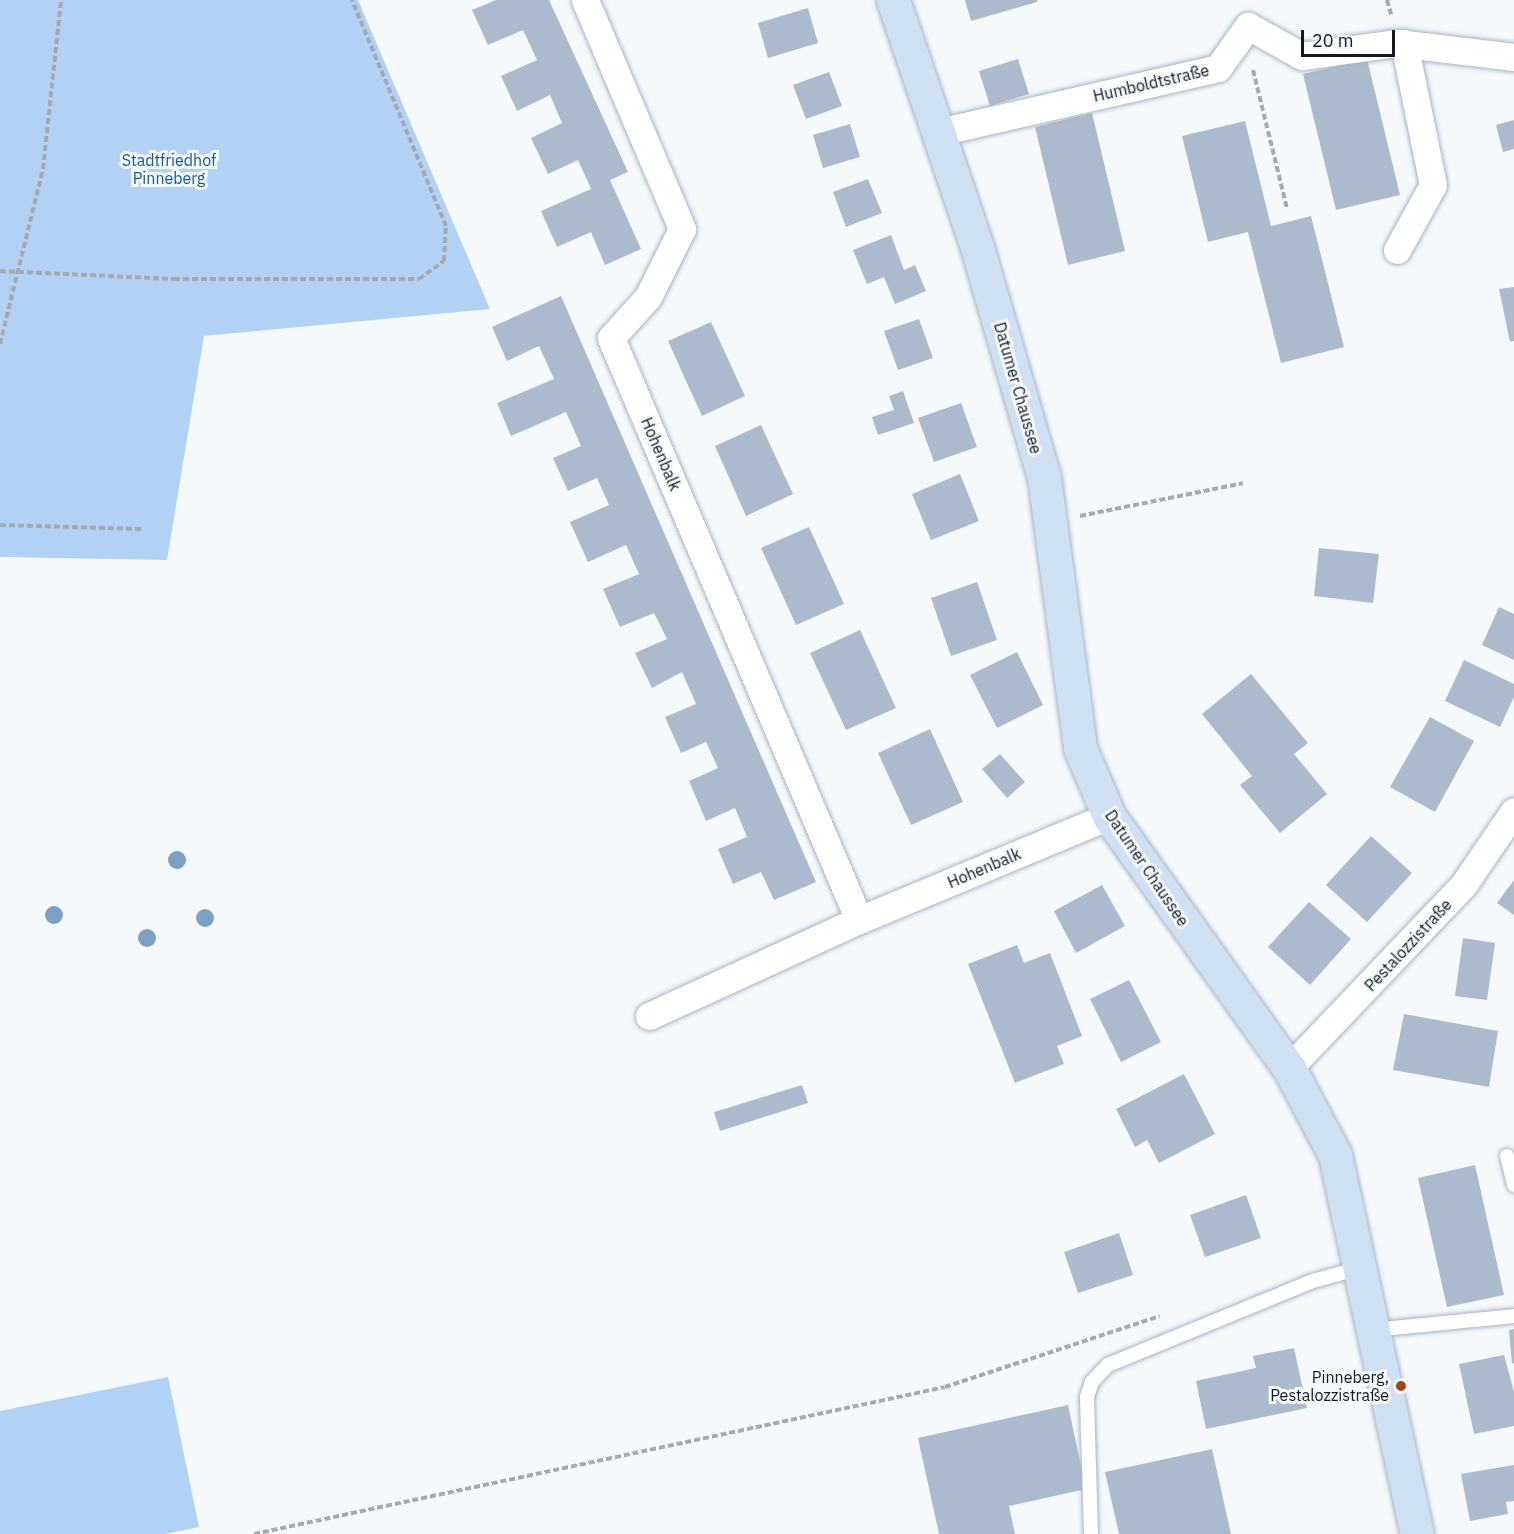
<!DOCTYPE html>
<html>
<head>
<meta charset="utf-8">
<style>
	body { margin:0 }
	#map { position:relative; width:1514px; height:1534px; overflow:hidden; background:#f5f9fc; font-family:"IBM Plex Sans",sans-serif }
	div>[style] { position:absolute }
	.green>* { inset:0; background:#b1d2f5 }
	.building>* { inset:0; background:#abbbcd }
	.path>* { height:4px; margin-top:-2px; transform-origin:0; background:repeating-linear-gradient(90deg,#a6aaae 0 6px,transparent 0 9px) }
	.roads { filter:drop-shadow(0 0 2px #a5b5c7) drop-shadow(0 0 2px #a5b5c7) }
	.lane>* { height:14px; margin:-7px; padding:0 7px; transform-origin:7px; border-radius:7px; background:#fff }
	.street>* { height:27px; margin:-13.5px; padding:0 13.5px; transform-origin:13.5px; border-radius:13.5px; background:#fff }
	.secondary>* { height:33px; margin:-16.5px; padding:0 16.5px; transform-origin:16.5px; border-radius:16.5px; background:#cfe0f3 }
	.trees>* { width:18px; height:18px; margin:-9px; border-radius:50%; background:#7aa0c4 }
	.dots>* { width:16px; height:16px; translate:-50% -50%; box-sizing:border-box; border:3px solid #f5f9fc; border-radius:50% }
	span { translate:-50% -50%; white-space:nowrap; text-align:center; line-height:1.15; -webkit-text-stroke:6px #f5f9fc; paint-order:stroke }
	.street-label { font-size:16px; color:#13191f }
	.park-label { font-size:16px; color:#165896 }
	.poi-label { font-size:16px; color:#13191f }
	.right { translate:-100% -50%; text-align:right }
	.scale { position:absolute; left:1301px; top:30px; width:94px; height:27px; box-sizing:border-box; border:3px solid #13191f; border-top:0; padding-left:8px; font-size:18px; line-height:21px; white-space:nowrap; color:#13191f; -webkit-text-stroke:4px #f5f9fc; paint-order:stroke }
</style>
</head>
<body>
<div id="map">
	<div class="green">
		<i style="clip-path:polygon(0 0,358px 0,490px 309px,204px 336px,167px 560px,0 557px)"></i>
		<i style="clip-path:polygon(168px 1377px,199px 1527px,165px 1534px,0 1534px,0 1411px)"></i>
	</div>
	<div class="building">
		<i style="clip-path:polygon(496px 0,549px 0,628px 172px,610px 180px,641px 249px,605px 265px,591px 232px,557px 247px,541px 211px,591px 189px,578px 160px,548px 174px,531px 138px,562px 123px,550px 95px,517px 111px,501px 76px,537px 60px,523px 30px,488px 45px,472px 10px)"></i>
		<i style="clip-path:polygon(965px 0,1037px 0,1037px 2px,971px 21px)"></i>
		<i style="clip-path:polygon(808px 8px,818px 43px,768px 58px,758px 23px)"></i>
		<i style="clip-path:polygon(1018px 59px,1029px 94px,990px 106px,979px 71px)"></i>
		<i style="clip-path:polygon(1367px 59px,1400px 195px,1336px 210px,1303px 74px)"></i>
		<i style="clip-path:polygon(829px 72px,842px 106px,806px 119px,793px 85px)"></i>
		<i style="clip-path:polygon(1092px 113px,1125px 251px,1068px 265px,1035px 127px)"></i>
		<i style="clip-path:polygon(1514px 120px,1514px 149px,1503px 152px,1496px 125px)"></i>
		<i style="clip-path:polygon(1245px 121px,1271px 226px,1311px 216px,1344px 347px,1281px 363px,1248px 232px,1208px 242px,1182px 136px)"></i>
		<i style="clip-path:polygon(850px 124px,860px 157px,823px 168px,813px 135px)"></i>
		<i style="clip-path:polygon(868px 179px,882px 213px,846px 227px,833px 192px)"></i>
		<i style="clip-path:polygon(891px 235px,904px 270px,915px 265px,926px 291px,895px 304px,884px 277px,867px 284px,853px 250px)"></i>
		<i style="clip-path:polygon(1514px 287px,1514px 341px,1510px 342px,1499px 289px)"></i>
		<i style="clip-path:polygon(561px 296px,816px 882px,774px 900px,761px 872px,733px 884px,718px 849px,747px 837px,735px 808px,706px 821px,689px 781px,718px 768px,706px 742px,681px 753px,665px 717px,696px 704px,682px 672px,652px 688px,635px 653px,667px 639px,654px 613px,620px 627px,603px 589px,639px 574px,626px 545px,588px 562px,570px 522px,609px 505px,597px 478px,568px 491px,553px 458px,581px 446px,566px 412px,511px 436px,497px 403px,554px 379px,539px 346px,507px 361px,492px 327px)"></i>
		<i style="clip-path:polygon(919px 319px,933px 358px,898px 370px,884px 331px)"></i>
		<i style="clip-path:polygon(711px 322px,745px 396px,702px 416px,668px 341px)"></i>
		<i style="clip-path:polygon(903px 391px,914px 423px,878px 435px,872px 417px,894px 410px,889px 396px)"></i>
		<i style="clip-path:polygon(961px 403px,977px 447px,934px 462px,918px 418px)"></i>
		<i style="clip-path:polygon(761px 425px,793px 494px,746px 516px,715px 446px)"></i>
		<i style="clip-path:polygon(960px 474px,979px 521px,931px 540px,912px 494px)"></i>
		<i style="clip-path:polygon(809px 527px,844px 604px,796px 625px,761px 548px)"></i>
		<i style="clip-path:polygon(1319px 548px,1379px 554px,1373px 603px,1314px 596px)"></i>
		<i style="clip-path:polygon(977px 582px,997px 640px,951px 656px,931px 598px)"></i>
		<i style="clip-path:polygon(1499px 607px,1514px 614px,1514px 660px,1482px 645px)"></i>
		<i style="clip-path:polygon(860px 630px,896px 708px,846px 730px,810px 653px)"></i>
		<i style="clip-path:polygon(1017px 652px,1043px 705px,997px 728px,970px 675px)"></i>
		<i style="clip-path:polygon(1464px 660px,1514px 684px,1514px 697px,1500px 727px,1445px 701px)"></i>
		<i style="clip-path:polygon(1251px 674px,1308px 743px,1294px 754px,1327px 794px,1280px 833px,1240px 785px,1252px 776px,1202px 714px)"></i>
		<i style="clip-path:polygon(1430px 717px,1474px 741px,1435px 812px,1390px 787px)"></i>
		<i style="clip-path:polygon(930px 729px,963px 802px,911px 825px,878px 753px)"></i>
		<i style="clip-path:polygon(1000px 754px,1025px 782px,1007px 798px,982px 769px)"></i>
		<i style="clip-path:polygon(1371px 836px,1412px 873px,1367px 922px,1326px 885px)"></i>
		<i style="clip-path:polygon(1514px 880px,1514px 915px,1497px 903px)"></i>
		<i style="clip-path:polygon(1102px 885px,1125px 926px,1076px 953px,1054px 911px)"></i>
		<i style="clip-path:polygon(1309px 902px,1351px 939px,1310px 985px,1268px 947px)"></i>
		<i style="clip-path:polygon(1463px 938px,1495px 943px,1487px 1000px,1455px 996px)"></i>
		<i style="clip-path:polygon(1017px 945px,1024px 963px,1050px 953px,1082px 1036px,1057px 1046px,1064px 1064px,1015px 1083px,968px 964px)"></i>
		<i style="clip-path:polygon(1129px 980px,1161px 1042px,1121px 1062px,1090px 999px)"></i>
		<i style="clip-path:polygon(1404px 1014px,1498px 1031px,1489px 1087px,1393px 1070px)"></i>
		<i style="clip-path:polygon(1184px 1074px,1215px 1134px,1159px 1163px,1147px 1140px,1135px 1147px,1116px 1109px)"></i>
		<i style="clip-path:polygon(802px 1085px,808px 1103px,720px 1131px,714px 1112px)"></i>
		<i style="clip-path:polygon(1475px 1165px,1504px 1295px,1447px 1307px,1418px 1178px)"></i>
		<i style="clip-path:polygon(1246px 1195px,1261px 1238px,1205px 1257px,1190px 1215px)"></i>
		<i style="clip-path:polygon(1119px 1233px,1133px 1275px,1078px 1293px,1064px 1252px)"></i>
		<i style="clip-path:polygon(1514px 1329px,1514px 1363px,1512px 1364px,1509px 1330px)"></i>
		<i style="clip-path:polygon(1294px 1348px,1307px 1408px,1206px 1429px,1196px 1381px,1256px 1368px,1253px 1356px)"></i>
		<i style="clip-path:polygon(1504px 1355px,1514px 1392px,1514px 1426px,1474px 1434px,1459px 1364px)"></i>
		<i style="clip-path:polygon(1068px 1405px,1086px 1489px,1009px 1506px,1015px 1534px,939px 1534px,918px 1438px)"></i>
		<i style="clip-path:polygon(1212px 1449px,1231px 1534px,1119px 1534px,1105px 1472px)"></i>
		<i style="clip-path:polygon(1514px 1465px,1514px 1501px,1506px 1502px,1508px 1514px,1470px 1521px,1461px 1474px)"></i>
	</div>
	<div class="path">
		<i style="left:1387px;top:0;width:15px;rotate:74deg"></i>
		<i style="left:1253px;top:70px;width:142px;rotate:76.2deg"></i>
		<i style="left:0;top:271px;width:174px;rotate:2.6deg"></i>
		<i style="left:174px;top:279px;width:245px"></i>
		<i style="left:419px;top:279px;width:31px;rotate:-36deg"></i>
		<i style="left:444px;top:261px;width:35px;rotate:-87deg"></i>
		<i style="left:446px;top:226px;width:245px;rotate:-112.6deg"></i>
		<i style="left:0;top:344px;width:180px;rotate:-76.2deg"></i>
		<i style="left:43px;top:169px;width:170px;rotate:-83.9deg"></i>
		<i style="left:1080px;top:516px;width:166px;rotate:-11.4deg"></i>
		<i style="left:0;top:525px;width:142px;rotate:1.6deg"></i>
		<i style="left:254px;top:1534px;width:706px;rotate:-12.01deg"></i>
		<i style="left:945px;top:1387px;width:226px;rotate:-18.3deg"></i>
	</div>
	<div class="roads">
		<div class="lane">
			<i style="left:1507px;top:1156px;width:30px;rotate:76deg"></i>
			<i style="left:1372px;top:1330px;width:143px;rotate:-5.6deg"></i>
			<i style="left:1091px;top:1534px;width:137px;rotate:-91.7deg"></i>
			<i style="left:1087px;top:1397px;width:16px;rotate:-72deg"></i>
			<i style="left:1092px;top:1382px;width:23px;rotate:-47deg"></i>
			<i style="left:1108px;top:1365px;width:222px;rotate:-22.3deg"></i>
			<i style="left:1313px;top:1281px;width:46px;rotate:-15.3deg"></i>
		</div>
		<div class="street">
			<i style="left:585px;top:0;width:249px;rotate:67deg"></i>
			<i style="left:682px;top:229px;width:76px;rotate:116.6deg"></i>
			<i style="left:648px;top:297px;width:55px;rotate:132.1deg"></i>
			<i style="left:611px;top:338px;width:633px;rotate:66.92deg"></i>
			<i style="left:859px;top:920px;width:271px;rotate:-22.6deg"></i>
			<i style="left:939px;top:132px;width:286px;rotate:-12.9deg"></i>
			<i style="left:1218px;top:68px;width:52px;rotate:-54.5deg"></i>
			<i style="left:1248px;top:26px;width:62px;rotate:29.1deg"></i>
			<i style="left:1302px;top:56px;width:96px;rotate:-7.8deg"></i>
			<i style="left:1397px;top:43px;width:118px;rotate:6.8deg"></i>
			<i style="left:1397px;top:250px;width:74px;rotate:-61deg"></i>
			<i style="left:1433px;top:185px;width:145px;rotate:-101.5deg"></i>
			<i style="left:649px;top:1016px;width:231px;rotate:-24.6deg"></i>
			<i style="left:1289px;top:1068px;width:254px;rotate:-46.4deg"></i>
			<i style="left:1464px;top:884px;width:88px;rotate:-55.6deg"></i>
		</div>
		<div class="secondary">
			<i style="left:893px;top:0;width:261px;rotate:71.2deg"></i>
			<i style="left:977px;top:247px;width:240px;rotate:73.8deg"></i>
			<i style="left:1044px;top:477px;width:273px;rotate:82.4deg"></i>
			<i style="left:1080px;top:748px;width:74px;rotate:66.9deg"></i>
			<i style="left:1109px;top:816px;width:310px;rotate:54.5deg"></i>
			<i style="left:1289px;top:1068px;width:98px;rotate:62.1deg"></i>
			<i style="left:1335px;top:1155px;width:388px;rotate:77.8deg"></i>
		</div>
	</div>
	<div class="trees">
		<i style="left:177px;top:860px"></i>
		<i style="left:54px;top:915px"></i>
		<i style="left:205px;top:918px"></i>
		<i style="left:147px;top:938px"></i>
	</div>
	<div class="dots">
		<i style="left:1401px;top:1386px;background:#a84317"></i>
	</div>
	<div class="street-label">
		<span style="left:1151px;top:83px;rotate:-13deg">Humboldtstraße</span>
		<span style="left:1018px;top:388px;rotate:74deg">Datumer Chaussee</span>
		<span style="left:661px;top:454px;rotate:67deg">Hohenbalk</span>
		<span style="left:984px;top:868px;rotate:-23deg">Hohenbalk</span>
		<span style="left:1147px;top:868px;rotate:56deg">Datumer Chaussee</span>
		<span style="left:1408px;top:945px;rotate:-47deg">Pestalozzistraße</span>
	</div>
	<div class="park-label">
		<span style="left:169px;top:169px">Stadtfriedhof<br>Pinneberg</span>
	</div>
	<div class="poi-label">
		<span class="right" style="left:1389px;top:1386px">Pinneberg,<br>Pestalozzistraße</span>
	</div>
	<div class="scale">20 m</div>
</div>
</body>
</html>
